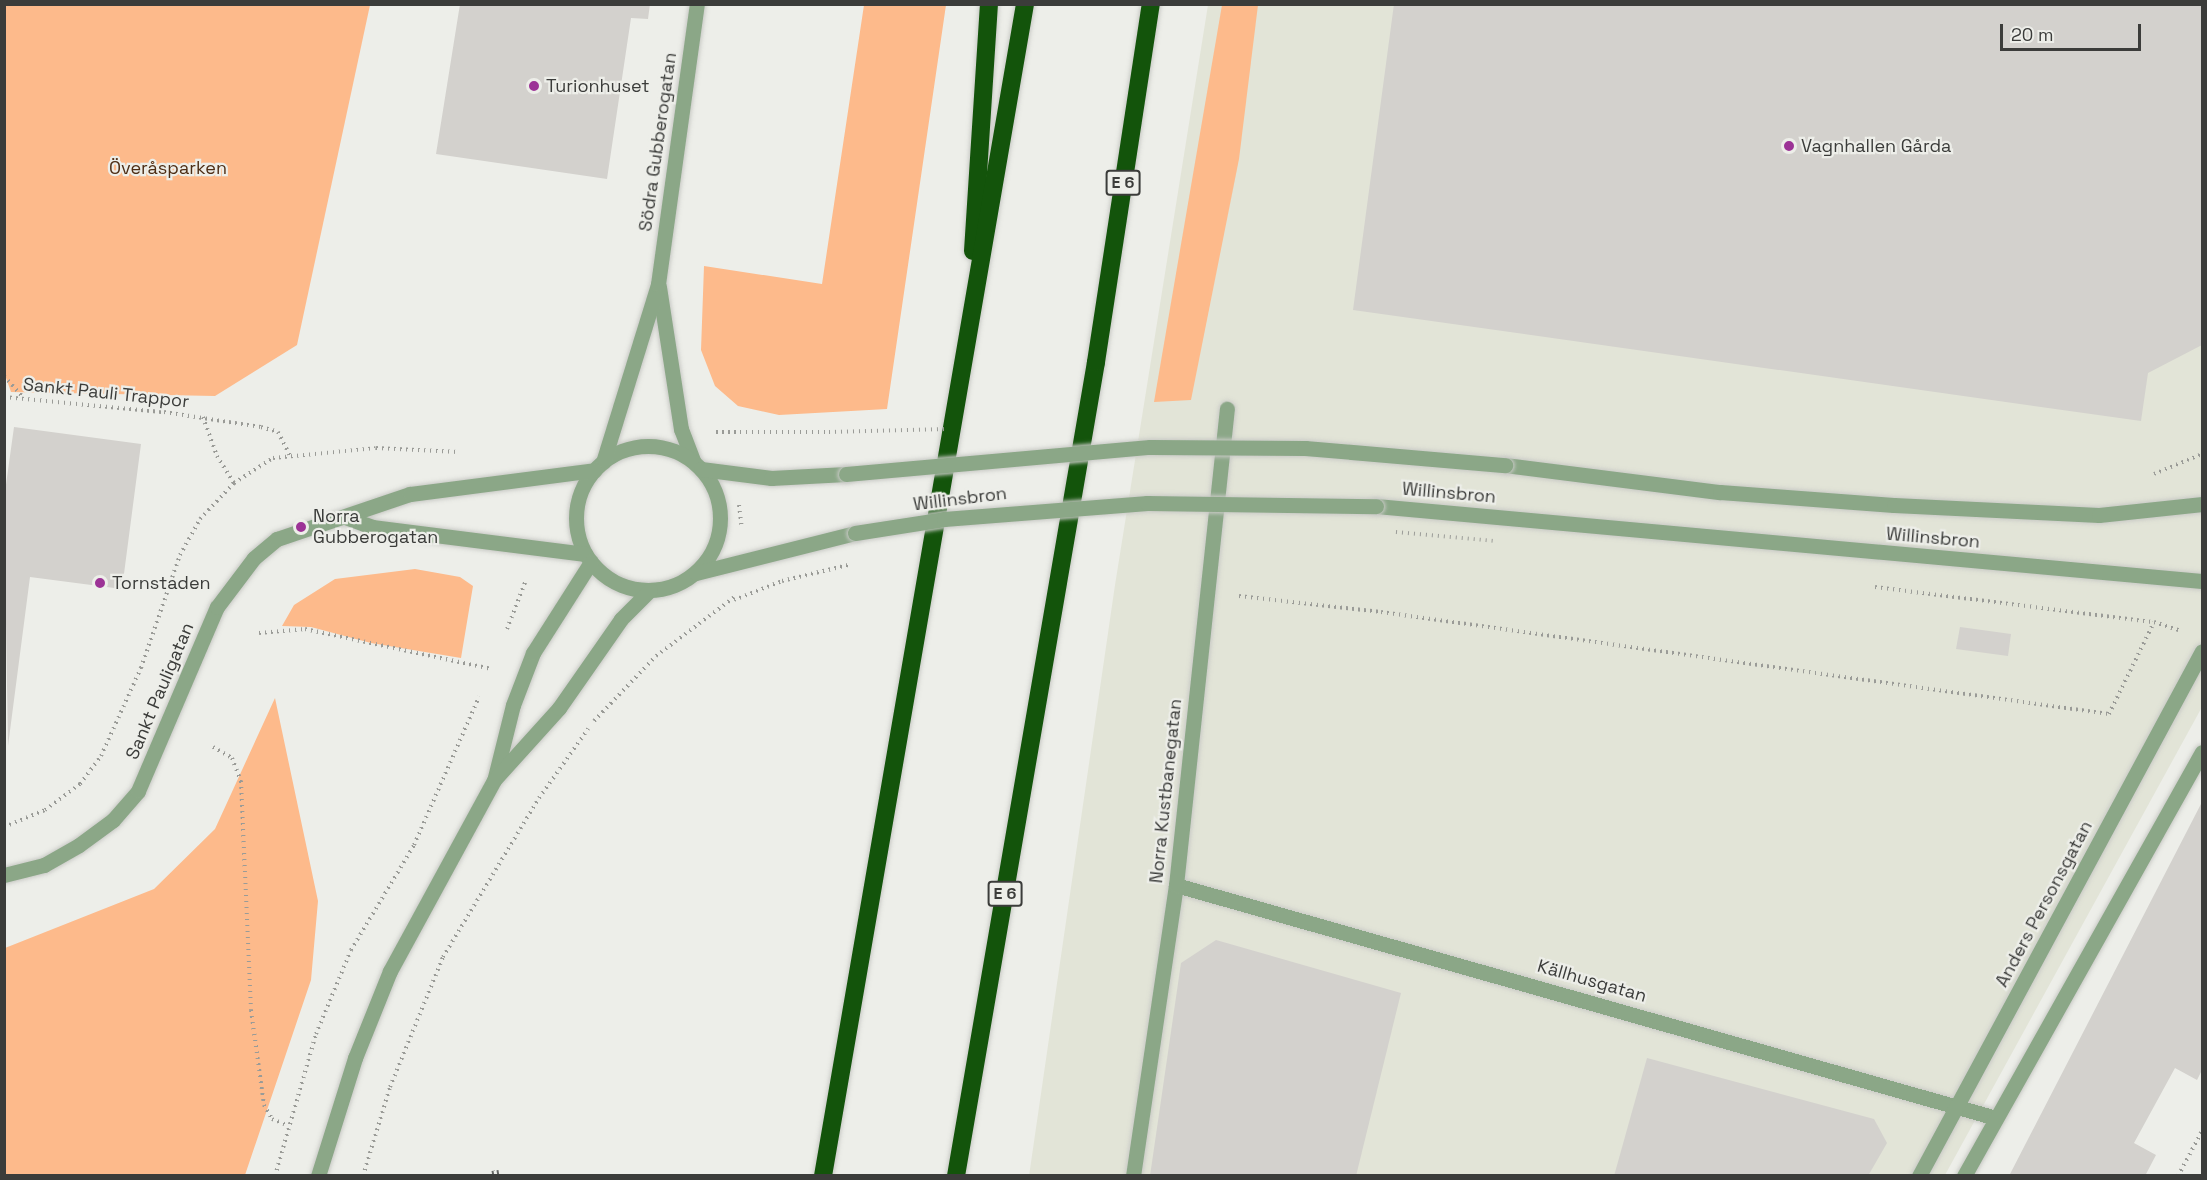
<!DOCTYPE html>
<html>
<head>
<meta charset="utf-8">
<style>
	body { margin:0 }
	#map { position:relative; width:2207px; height:1180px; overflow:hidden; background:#edeee9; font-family:"Space Grotesk",sans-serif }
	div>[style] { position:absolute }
	.built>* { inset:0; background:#e2e4d7 }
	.green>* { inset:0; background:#fdba8b }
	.building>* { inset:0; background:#d3d1cd }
	.path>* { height:4px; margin-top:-2px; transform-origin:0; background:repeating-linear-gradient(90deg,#9a9b97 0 1.5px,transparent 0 6px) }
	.roads { filter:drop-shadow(0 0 2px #c9cac6) drop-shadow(0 0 2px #c9cac6) }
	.minor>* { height:15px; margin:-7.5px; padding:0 7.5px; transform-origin:7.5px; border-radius:7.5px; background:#8ba787 }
	.minor>.ring { margin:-7.5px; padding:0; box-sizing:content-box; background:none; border:15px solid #8ba787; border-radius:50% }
	.motorway>* { height:18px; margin:-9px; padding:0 9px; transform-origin:9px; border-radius:9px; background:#13540b }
	.rail>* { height:7px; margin-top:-3.5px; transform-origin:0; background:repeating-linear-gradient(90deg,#edeee9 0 14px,#656664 0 28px); box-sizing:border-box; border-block:2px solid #656664 }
	.path-bridge>* { height:4px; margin-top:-2px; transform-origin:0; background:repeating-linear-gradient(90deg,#9a9b97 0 1.5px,transparent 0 6px) }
	.bridges { filter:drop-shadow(0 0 2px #c9cac6) drop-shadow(0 0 2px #c9cac6) }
	.minor-bridge>* { height:15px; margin:-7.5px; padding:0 7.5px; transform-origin:7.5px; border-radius:7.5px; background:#8ba787 }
	.dots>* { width:16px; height:16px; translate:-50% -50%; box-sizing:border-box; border:3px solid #edeee9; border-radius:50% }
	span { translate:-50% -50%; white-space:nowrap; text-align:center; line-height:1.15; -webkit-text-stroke:4.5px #edeee9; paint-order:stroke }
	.shield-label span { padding:2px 4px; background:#edeee9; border:2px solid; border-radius:4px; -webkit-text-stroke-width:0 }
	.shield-label { font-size:16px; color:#3b3c3a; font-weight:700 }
	.poi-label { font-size:18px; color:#3b3c3a }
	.left { translate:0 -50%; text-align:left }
	.street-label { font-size:18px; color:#3b3c3a }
	.park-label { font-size:18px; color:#4d2d14 }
	.frame { position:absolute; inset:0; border:6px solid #3b3c3a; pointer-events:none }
	.scale { position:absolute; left:2000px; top:24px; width:141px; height:27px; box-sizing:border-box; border:3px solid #3b3c3a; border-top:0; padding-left:8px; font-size:18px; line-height:21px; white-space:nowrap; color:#3b3c3a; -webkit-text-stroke:4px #edeee9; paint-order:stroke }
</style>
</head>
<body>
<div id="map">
	<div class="built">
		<i style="clip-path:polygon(1208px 5px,2202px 5px,2202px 707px,1945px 1175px,1029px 1176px,1115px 585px)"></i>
	</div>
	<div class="green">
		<i style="clip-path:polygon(4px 5px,370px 5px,297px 345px,215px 396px,11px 392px,4px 372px)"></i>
		<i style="clip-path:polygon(864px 5px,946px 5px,887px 409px,779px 415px,738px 406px,715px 386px,701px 350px,704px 266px,822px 284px)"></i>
		<i style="clip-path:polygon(1222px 5px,1258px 5px,1239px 159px,1191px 400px,1154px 402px)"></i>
		<i style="clip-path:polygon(415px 569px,460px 577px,473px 586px,461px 658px,371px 643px,311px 627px,282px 626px,294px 605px,335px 579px)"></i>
		<i style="clip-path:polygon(275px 698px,318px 901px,311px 980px,245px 1175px,5px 1175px,5px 948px,154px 889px,215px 829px)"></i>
	</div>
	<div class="building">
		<i style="clip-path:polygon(460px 4px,650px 4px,648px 19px,631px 18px,607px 179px,436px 154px)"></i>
		<i style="clip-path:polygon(1394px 4px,2202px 4px,2202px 345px,2148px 373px,2141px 421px,1353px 310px)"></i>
		<i style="clip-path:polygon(14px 427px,141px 444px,122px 589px,30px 577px,8px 746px,4px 499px)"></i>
		<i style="clip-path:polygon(1960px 627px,2011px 634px,2008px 656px,1956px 649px)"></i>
		<i style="clip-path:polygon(2202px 802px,2202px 1070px,2197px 1080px,2175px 1068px,2134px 1143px,2156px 1155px,2145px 1176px,2009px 1176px)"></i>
		<i style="clip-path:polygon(1216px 940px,1401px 993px,1356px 1176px,1150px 1176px,1181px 963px)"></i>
		<i style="clip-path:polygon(1647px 1058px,1874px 1119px,1887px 1143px,1868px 1176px,1614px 1176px)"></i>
	</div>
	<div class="path">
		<i style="left:4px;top:376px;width:27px;rotate:48deg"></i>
		<i style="left:4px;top:397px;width:161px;rotate:5.4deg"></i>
		<i style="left:164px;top:412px;width:98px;rotate:8.8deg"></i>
		<i style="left:261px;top:427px;width:18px;rotate:16deg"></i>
		<i style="left:278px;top:432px;width:27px;rotate:63deg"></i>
		<i style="left:203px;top:417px;width:41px;rotate:70.3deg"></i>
		<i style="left:217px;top:456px;width:32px;rotate:58deg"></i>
		<i style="left:716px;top:432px;width:113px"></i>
		<i style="left:2154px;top:474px;width:52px;rotate:-22.6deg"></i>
		<i style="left:739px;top:505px;width:23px;rotate:83deg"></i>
		<i style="left:1875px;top:587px;width:281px;rotate:7.2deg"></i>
		<i style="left:2154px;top:622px;width:26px;rotate:18deg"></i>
		<i style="left:1239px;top:596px;width:143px;rotate:6.4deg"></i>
		<i style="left:1381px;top:612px;width:735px;rotate:7.98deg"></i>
		<i style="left:2109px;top:714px;width:102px;rotate:-63.9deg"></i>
		<i style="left:507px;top:629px;width:53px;rotate:-68.8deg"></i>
		<i style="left:259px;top:633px;width:46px;rotate:-5deg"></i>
		<i style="left:305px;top:629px;width:191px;rotate:12.1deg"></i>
		<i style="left:594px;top:721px;width:90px;rotate:-46.4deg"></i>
		<i style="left:656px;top:656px;width:100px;rotate:-36.9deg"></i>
		<i style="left:213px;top:747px;width:22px;rotate:30deg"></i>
		<i style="left:232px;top:758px;width:25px;rotate:69deg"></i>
		<i style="left:241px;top:781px;width:229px;rotate:87.5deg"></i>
		<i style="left:251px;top:1010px;width:96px;rotate:82.2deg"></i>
		<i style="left:264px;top:1105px;width:16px;rotate:60deg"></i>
		<i style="left:272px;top:1119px;width:16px;rotate:22deg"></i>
		<i style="left:4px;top:827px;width:44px;rotate:-22.5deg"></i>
		<i style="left:45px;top:810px;width:44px;rotate:-36.6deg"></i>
		<i style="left:80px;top:784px;width:35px;rotate:-53deg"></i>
		<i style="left:101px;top:756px;width:97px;rotate:-65.6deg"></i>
		<i style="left:141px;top:668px;width:120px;rotate:-71deg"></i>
		<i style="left:180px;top:555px;width:41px;rotate:-60.9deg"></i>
		<i style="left:200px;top:519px;width:50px;rotate:-46.6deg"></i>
		<i style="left:234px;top:483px;width:46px;rotate:-32.7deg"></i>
		<i style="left:273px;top:458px;width:103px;rotate:-5.5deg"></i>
		<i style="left:376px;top:448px;width:82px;rotate:2.8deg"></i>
		<i style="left:275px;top:1176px;width:148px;rotate:-73.9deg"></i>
		<i style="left:316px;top:1034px;width:91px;rotate:-67.4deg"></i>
		<i style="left:351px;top:950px;width:122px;rotate:-59deg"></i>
		<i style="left:414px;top:845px;width:162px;rotate:-66.3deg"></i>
		<i style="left:363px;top:1176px;width:93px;rotate:-73.1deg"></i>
		<i style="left:390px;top:1087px;width:140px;rotate:-67.8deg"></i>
		<i style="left:443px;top:957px;width:186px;rotate:-58.9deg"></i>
		<i style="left:539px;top:798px;width:85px;rotate:-54.6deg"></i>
		<i style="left:2178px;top:1176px;width:51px;rotate:-61.9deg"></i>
	</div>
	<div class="roads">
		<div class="minor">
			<i style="left:659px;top:287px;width:144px;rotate:81.2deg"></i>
			<i style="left:681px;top:429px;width:34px;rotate:69deg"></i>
			<i class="ring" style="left:576px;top:446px;width:129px;height:129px"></i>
			<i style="left:603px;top:462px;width:186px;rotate:-72.8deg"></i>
			<i style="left:658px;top:284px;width:283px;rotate:-82.1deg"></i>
			<i style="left:1505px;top:465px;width:217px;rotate:7.2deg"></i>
			<i style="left:1720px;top:492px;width:174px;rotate:4.3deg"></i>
			<i style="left:1894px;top:505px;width:205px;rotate:2.8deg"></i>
			<i style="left:2099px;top:515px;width:104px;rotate:-6.1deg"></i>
			<i style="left:701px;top:469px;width:71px;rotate:7.3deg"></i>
			<i style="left:771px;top:478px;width:75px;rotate:-3.1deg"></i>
			<i style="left:1376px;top:506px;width:829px;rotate:5.19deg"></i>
			<i style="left:345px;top:517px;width:29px;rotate:20deg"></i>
			<i style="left:372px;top:527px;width:215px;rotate:7.2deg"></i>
			<i style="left:696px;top:573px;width:164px;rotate:-14.1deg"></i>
			<i style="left:495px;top:777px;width:74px;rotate:-76deg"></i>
			<i style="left:513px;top:705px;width:56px;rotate:-69deg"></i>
			<i style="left:533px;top:653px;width:108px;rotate:-57.5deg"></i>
			<i style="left:4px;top:875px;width:41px;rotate:-14deg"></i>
			<i style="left:44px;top:865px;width:40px;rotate:-29.7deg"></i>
			<i style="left:79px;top:845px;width:42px;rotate:-36.3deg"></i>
			<i style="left:113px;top:820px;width:38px;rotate:-49deg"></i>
			<i style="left:138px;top:791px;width:200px;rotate:-66.8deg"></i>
			<i style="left:217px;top:607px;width:61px;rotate:-52.9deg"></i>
			<i style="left:254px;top:558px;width:30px;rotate:-40deg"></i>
			<i style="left:277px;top:539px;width:140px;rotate:-18.7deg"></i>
			<i style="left:410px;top:494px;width:186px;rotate:-7.4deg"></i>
			<i style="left:1176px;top:885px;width:852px;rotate:15.86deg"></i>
			<i style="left:318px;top:1176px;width:124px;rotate:-72.6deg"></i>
			<i style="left:355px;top:1058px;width:94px;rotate:-68.1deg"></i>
			<i style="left:390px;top:971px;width:217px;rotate:-61.4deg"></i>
			<i style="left:494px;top:780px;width:97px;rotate:-47.9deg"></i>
			<i style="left:559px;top:708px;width:108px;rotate:-55.1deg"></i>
			<i style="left:621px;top:619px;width:41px;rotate:-45deg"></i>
			<i style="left:1133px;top:1176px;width:294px;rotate:-81.6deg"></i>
			<i style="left:1176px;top:885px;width:479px;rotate:-83.9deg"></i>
			<i style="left:1919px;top:1176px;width:596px;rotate:-61.67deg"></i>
			<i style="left:1964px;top:1176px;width:486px;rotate:-60.7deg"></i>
		</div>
		<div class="motorway">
			<i style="left:973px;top:251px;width:248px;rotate:-86.3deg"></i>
			<i style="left:823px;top:1176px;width:1189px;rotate:-80.22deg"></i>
			<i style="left:956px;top:1176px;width:826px;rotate:-80.24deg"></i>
			<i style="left:1096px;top:362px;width:362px;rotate:-81.3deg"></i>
		</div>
	</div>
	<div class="rail">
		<i style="left:495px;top:1170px;width:6px;rotate:81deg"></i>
	</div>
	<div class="path-bridge">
		<i style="left:829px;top:432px;width:118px;rotate:-1.5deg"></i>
		<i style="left:1396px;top:532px;width:98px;rotate:5.2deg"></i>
		<i style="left:734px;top:600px;width:52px;rotate:-21.6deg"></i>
		<i style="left:782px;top:581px;width:68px;rotate:-13.6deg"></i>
	</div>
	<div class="bridges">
		<div class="minor-bridge">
			<i style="left:846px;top:474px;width:305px;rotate:-5.1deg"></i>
			<i style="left:1150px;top:447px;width:155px;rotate:0.4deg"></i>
			<i style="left:1305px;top:448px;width:201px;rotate:4.9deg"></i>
			<i style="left:855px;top:533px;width:90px;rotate:-8.9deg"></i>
			<i style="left:944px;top:519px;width:204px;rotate:-4.5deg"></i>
			<i style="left:1147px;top:503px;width:229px;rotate:0.8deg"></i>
		</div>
	</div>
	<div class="dots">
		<i style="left:534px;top:86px;background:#9c3396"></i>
		<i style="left:1789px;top:146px;background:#9c3396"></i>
		<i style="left:301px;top:527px;background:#9c3396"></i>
		<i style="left:100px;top:583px;background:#9c3396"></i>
	</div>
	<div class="shield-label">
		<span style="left:1123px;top:183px">E 6</span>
		<span style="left:1005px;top:894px">E 6</span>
	</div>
	<div class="poi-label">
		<span class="left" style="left:546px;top:86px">Turionhuset</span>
		<span class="left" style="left:1801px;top:146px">Vagnhallen Gårda</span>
		<span class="left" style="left:313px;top:527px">Norra<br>Gubberogatan</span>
		<span class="left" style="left:112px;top:583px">Tornstaden</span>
	</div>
	<div class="street-label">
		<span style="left:658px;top:142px;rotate:-82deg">Södra Gubberogatan</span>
		<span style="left:106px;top:393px;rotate:6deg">Sankt Pauli Trappor</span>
		<span style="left:1449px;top:493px;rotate:5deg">Willinsbron</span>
		<span style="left:960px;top:499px;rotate:-7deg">Willinsbron</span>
		<span style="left:1933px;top:538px;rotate:5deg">Willinsbron</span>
		<span style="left:160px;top:691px;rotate:-67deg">Sankt Pauligatan</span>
		<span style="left:1166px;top:791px;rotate:-84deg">Norra Kustbanegatan</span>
		<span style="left:2044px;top:904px;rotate:-62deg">Anders Personsgatan</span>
		<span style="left:1592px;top:981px;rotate:16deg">Källhusgatan</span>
	</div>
	<div class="park-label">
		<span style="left:168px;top:168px">Överåsparken</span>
	</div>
	<div class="frame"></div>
	<div class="scale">20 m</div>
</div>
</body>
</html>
